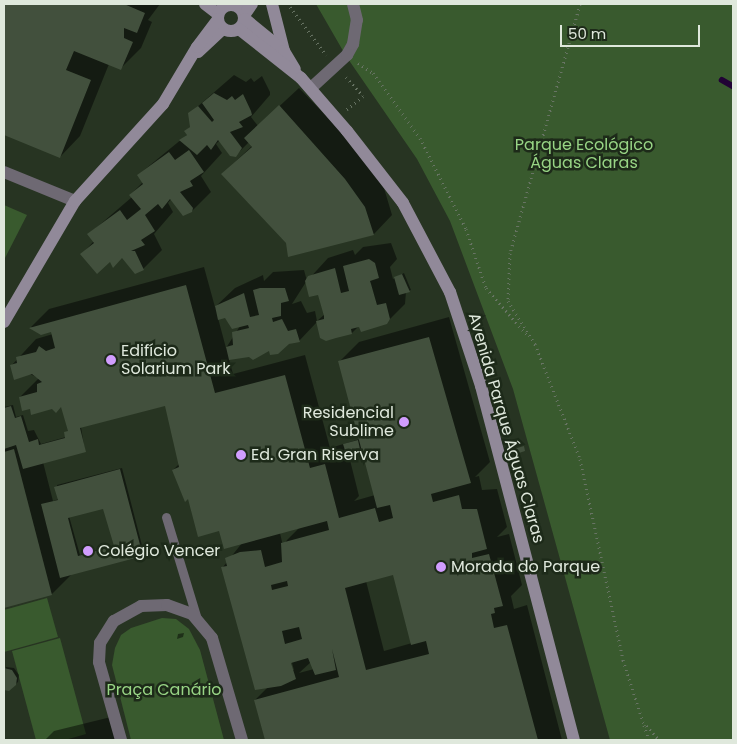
<!DOCTYPE html>
<html>
<head>
<meta charset="utf-8">
<style>
	body { margin:0 }
	#map { position:relative; width:737px; height:744px; overflow:hidden; background:#273422; font-family:Poppins,sans-serif }
	div>[style] { position:absolute }
	.green>* { inset:0; background:#395a2e }
	.shadow>* { inset:0; background:#0007 }
	.stream>* { height:5.5px; margin:-2.75px; padding:0 2.75px; transform-origin:2.75px; border-radius:2.75px; background:#210235 }
	.building>* { inset:0; background:#42503d }
	.path>* { height:3px; margin-top:-1.5px; transform-origin:0; background:repeating-linear-gradient(90deg,#687464 0 1px,transparent 0 5px) }
	.lane>* { height:9px; margin:-4.5px; padding:0 4.5px; transform-origin:4.5px; border-radius:4.5px; background:#6e6973 }
	.street>* { height:12px; margin:-6px; padding:0 6px; transform-origin:6px; border-radius:6px; background:#6e6973 }
	.secondary>* { height:12px; margin:-6px; padding:0 6px; transform-origin:6px; border-radius:6px; background:#918999 }
	.secondary>.ring { margin:-6px; padding:0; box-sizing:content-box; background:none; border:12px solid #918999; border-radius:50% }
	.dots>* { width:14px; height:14px; translate:-50% -50%; box-sizing:border-box; border:2px solid #1d2a19; border-radius:50% }
	span { translate:-50% -50%; white-space:nowrap; text-align:center; line-height:1.15; -webkit-text-stroke:5px #1d2a19; paint-order:stroke }
	.park-label { font-size:16px; color:#98d585 }
	.poi-label { font-size:16px; color:#dfe8dc }
	.left { translate:0 -50%; text-align:left }
	.right { translate:-100% -50%; text-align:right }
	.street-label { font-size:16px; color:#dfe8dc }
	.frame { position:absolute; inset:0; border:5px solid #dfe8dc; pointer-events:none }
	.scale { position:absolute; left:560px; top:25px; width:140px; height:22px; box-sizing:border-box; border:2px solid #dfe8dc; border-top:0; padding-left:6px; font-size:15px; line-height:18px; white-space:nowrap; color:#dfe8dc; -webkit-text-stroke:4px #1d2a19; paint-order:stroke }
</style>
</head>
<body>
<div id="map">
	<div class="green">
		<i style="clip-path:polygon(316px 4px,733px 4px,733px 740px,610px 740px,513px 389px,450px 221px,417px 159px,346px 56px)"></i>
		<i style="clip-path:polygon(4px 205px,27px 215px,4px 260px)"></i>
		<i style="clip-path:polygon(47px 598px,58px 637px,4px 652px,4px 610px)"></i>
		<i style="clip-path:polygon(162px 618px,176px 619px,189px 629px,200px 650px,224px 740px,131px 740px,112px 665px,115px 648px,121px 635px,131px 628px)"></i>
		<i style="clip-path:polygon(60px 638px,86px 734px,65px 740px,36px 740px,12px 651px)"></i>
	</div>
	<div class="shadow">
		<i style="clip-path:polygon(4px 4px,160px 4px,148px 20px,152px 22px,141px 48px,121px 68px,109px 64px,80px 136px,60px 157px,4px 134px)"></i>
		<i style="clip-path:polygon(234px 75px,246px 82px,251px 78px,254px 82px,262px 76px,270px 92px,270px 95px,251px 117px,258px 126px,299px 88px,335px 125px,384px 188px,392px 215px,374px 234px,289px 256px,287px 243px,222px 174px,252px 146px,249px 142px,236px 155px,220px 140px,216px 144px,222px 153px,201px 176px,211px 192px,192px 211px,171px 199px,168px 203px,173px 212px,154px 234px,162px 250px,143px 269px,123px 257px,110px 260px,82px 254px,94px 241px,89px 234px,132px 197px,130px 195px,143px 182px,138px 175px,188px 134px,186px 131px,191px 126px,189px 114px)"></i>
		<i style="clip-path:polygon(evenodd,391px 243px,397px 259px,390px 267px,393px 279px,404px 273px,411px 290px,406px 292px,405px 304px,386px 323px,360px 325px,352px 333px,317px 322px,299px 341px,229px 359px,233px 374px,305px 355px,330px 448px,360px 439px,339px 362px,359px 342px,449px 317px,490px 462px,475px 477px,479px 476px,482px 490px,497px 489px,507px 527px,497px 537px,509px 534px,522px 585px,511px 596px,514px 609px,527px 605px,562px 740px,266px 740px,255px 700px,268px 687px,223px 567px,242px 543px,220px 530px,188px 497px,173px 470px,180px 463px,166px 405px,81px 427px,85px 451px,43px 462px,53px 501px,59px 499px,57px 485px,122px 468px,144px 553px,72px 574px,52px 594px,4px 607px,4px 407px,13px 405px,16px 417px,23px 415px,28px 431px,34px 430px,41px 444px,66px 437px,69px 431px,62px 405px,30px 407px,20px 397px,39px 378px,11px 366px,36px 339px,53px 334px,52px 330px,41px 333px,31px 327px,49px 309px,204px 267px,215px 307px,235px 288px,263px 275px,264px 281px,273px 272px,304px 270px,307px 281px,328px 258px,353px 250px,355px 255px,363px 247px,391px 243px,306px 282px,319px 294px,325px 314px,317px 321px,315px 311px,307px 313px,301px 301px,292px 304px,306px 282px,391px 243px,226px 316px,240px 326px,226px 348px,218px 318px,226px 316px,391px 243px,363px 450px,375px 495px,354px 501px,359px 496px,349px 456px,363px 450px,391px 243px,104px 507px,115px 545px,80px 555px,69px 516px,104px 507px,391px 243px,300px 527px,287px 540px,283px 546px,280px 533px,300px 527px,391px 243px,394px 573px,412px 643px,384px 651px,366px 581px,394px 573px,391px 243px,290px 656px,294px 670px,292px 670px,290px 656px,391px 243px,311px 662px,314px 669px,299px 673px,311px 662px)"></i>
		<i style="clip-path:polygon(184px 633px,183px 637px,177px 639px,178px 634px)"></i>
		<i style="clip-path:polygon(6px 667px,14px 668px,19px 675px,18px 682px,9px 690px,4px 689px)"></i>
		<i style="clip-path:polygon(111px 717px,117px 740px,45px 740px,54px 731px)"></i>
	</div>
	<div class="stream">
		<i style="left:722px;top:80px;width:13px;rotate:29deg"></i>
	</div>
	<div class="building">
		<i style="clip-path:polygon(4px 4px,124px 4px,145px 13px,137px 33px,124px 28px,124px 38px,133px 42px,121px 70px,74px 51px,66px 70px,91px 80px,60px 158px,4px 135px)"></i>
		<i style="clip-path:polygon(214px 93px,227px 100px,232px 96px,235px 100px,243px 94px,251px 111px,252px 115px,239px 122px,243px 127px,230px 132px,242px 148px,236px 157px,230px 156px,218px 140px,211px 150px,207px 145px,197px 155px,179px 140px,187px 135px,184px 131px,190px 127px,188px 113px,198px 106px,212px 122px,214px 120px,202px 103px)"></i>
		<i style="clip-path:polygon(279px 105px,345px 179px,365px 207px,374px 235px,288px 257px,286px 243px,221px 174px,252px 147px,244px 138px)"></i>
		<i style="clip-path:polygon(189px 150px,204px 172px,190px 181px,193px 186px,180px 192px,193px 208px,192px 212px,183px 216px,170px 199px,162px 209px,158px 204px,145px 215px,155px 231px,141px 240px,145px 245px,131px 251px,135px 251px,144px 270px,135px 274px,122px 258px,113px 268px,110px 262px,97px 274px,80px 254px,94px 243px,87px 234px,120px 210px,127px 220px,141px 209px,129px 195px,143px 184px,137px 175px,169px 152px,175px 160px)"></i>
		<i style="clip-path:polygon(369px 259px,375px 263px,379px 278px,370px 281px,371px 284px,377px 305px,386px 303px,390px 319px,387px 324px,361px 332px,359px 327px,351px 329px,352px 334px,336px 338px,326px 341px,320px 338px,316px 321px,324px 319px,324px 316px,318px 295px,309px 297px,305px 281px,308px 276px,335px 268px,341px 293px,349px 291px,343px 266px)"></i>
		<i style="clip-path:polygon(402px 274px,410px 292px,399px 295px,394px 277px)"></i>
		<i style="clip-path:polygon(evenodd,186px 285px,215px 393px,285px 375px,310px 468px,325px 464px,339px 518px,375px 508px,379px 522px,393px 518px,390px 505px,377px 508px,338px 361px,429px 337px,471px 483px,431px 494px,433px 502px,459px 495px,462px 509px,477px 509px,487px 549px,472px 553px,472px 558px,489px 554px,503px 606px,494px 608px,495px 613px,491px 614px,494px 628px,507px 625px,538px 740px,265px 740px,254px 700px,339px 677px,332px 649px,336px 670px,315px 675px,308px 658px,291px 663px,296px 679px,281px 686px,255px 690px,221px 567px,227px 566px,225px 558px,240px 552px,261px 550px,265px 567px,282px 562px,281px 543px,329px 530px,327px 521px,224px 549px,219px 531px,198px 537px,188px 499px,185px 502px,172px 470px,179px 467px,165px 406px,80px 428px,86px 452px,23px 469px,16px 445px,4px 449px,4px 408px,11px 406px,15px 418px,21px 416px,29px 442px,38px 439px,39px 445px,65px 438px,64px 432px,68px 431px,61px 407px,56px 413px,52px 409px,31px 415px,30px 409px,22px 411px,19px 397px,37px 392px,37px 384px,42px 382px,32px 374px,14px 380px,10px 365px,17px 363px,16px 357px,36px 352px,39px 346px,46px 351px,55px 348px,51px 332px,41px 335px,29px 328px,186px 285px,393px 575px,411px 645px,426px 641px,429px 654px,366px 670px,345px 588px,393px 575px,186px 285px,287px 581px,288px 586px,272px 590px,271px 585px,287px 581px,186px 285px,299px 627px,302px 639px,285px 644px,282px 631px,299px 627px)"></i>
		<i style="clip-path:polygon(260px 288px,285px 288px,289px 301px,281px 303px,281px 316px,272px 318px,273px 322px,282px 319px,288px 331px,296px 329px,300px 342px,289px 344px,278px 354px,270px 355px,269px 351px,253px 360px,249px 357px,229px 360px,226px 347px,233px 345px,232px 332px,249px 328px,248px 325px,232px 329px,225px 318px,218px 320px,215px 306px,244px 293px,250px 317px,259px 315px,253px 290px)"></i>
		<i style="clip-path:polygon(358px 440px,361px 454px,347px 457px,343px 444px)"></i>
		<i style="clip-path:polygon(524px 446px,525px 451px,516px 454px,514px 449px)"></i>
		<i style="clip-path:polygon(14px 449px,52px 595px,4px 608px,4px 452px)"></i>
		<i style="clip-path:polygon(evenodd,120px 469px,143px 556px,60px 578px,41px 504px,58px 500px,54px 487px,120px 469px,103px 509px,114px 546px,78px 556px,68px 518px,103px 509px)"></i>
		<i style="clip-path:polygon(4px 668px,12px 670px,17px 678px,16px 685px,9px 691px,4px 690px)"></i>
	</div>
	<div class="path">
		<i style="left:580px;top:4px;width:259px;rotate:105.7deg"></i>
		<i style="left:510px;top:253px;width:48px;rotate:92.4deg"></i>
		<i style="left:508px;top:301px;width:51px;rotate:57.9deg"></i>
		<i style="left:535px;top:344px;width:123px;rotate:68.6deg"></i>
		<i style="left:580px;top:459px;width:206px;rotate:77.9deg"></i>
		<i style="left:623px;top:660px;width:65px;rotate:72.1deg"></i>
		<i style="left:643px;top:722px;width:24px;rotate:48deg"></i>
		<i style="left:290px;top:7px;width:60px;rotate:53.1deg"></i>
		<i style="left:358px;top:63px;width:18px;rotate:34deg"></i>
		<i style="left:373px;top:73px;width:80px;rotate:54.1deg"></i>
		<i style="left:420px;top:138px;width:102px;rotate:63.2deg"></i>
		<i style="left:466px;top:229px;width:62px;rotate:71.3deg"></i>
		<i style="left:486px;top:288px;width:64px;rotate:48.8deg"></i>
		<i style="left:346px;top:77px;width:25px;rotate:48deg"></i>
		<i style="left:363px;top:96px;width:21px;rotate:141deg"></i>
		<i style="left:644px;top:725px;width:16px;rotate:72deg"></i>
	</div>
	<div class="lane">
		<i style="left:166px;top:517px;width:107px;rotate:73.1deg"></i>
	</div>
	<div class="street">
		<i style="left:311px;top:88px;width:49px;rotate:-42.5deg"></i>
		<i style="left:347px;top:55px;width:13px;rotate:-61deg"></i>
		<i style="left:353px;top:44px;width:24px;rotate:-81deg"></i>
		<i style="left:357px;top:20px;width:16px;rotate:-104deg"></i>
		<i style="left:4px;top:172px;width:77px;rotate:22.2deg"></i>
		<i style="left:121px;top:740px;width:81px;rotate:-105.8deg"></i>
		<i style="left:99px;top:662px;width:19px;rotate:-87deg"></i>
		<i style="left:100px;top:643px;width:26px;rotate:-58deg"></i>
		<i style="left:114px;top:621px;width:31px;rotate:-29deg"></i>
		<i style="left:141px;top:606px;width:26px;rotate:-2deg"></i>
		<i style="left:167px;top:605px;width:27px;rotate:20deg"></i>
		<i style="left:192px;top:614px;width:31px;rotate:50deg"></i>
		<i style="left:212px;top:638px;width:106px;rotate:73.6deg"></i>
	</div>
	<div class="secondary">
		<i style="left:205px;top:4px;width:16px;rotate:38deg"></i>
		<i style="left:272px;top:4px;width:49px;rotate:75.7deg"></i>
		<i class="ring" style="left:218px;top:5px;width:14px;height:14px"></i>
		<i style="left:245px;top:14px;width:12px;rotate:-55deg"></i>
		<i style="left:245px;top:19px;width:50px;rotate:39.4deg"></i>
		<i style="left:284px;top:51px;width:21px;rotate:59deg"></i>
		<i style="left:239px;top:29px;width:79px;rotate:38.3deg"></i>
		<i style="left:301px;top:78px;width:70px;rotate:49deg"></i>
		<i style="left:347px;top:131px;width:91px;rotate:52.1deg"></i>
		<i style="left:403px;top:203px;width:101px;rotate:62.2deg"></i>
		<i style="left:450px;top:292px;width:99px;rotate:71.7deg"></i>
		<i style="left:481px;top:386px;width:366px;rotate:75.3deg"></i>
		<i style="left:198px;top:52px;width:34px;rotate:-43deg"></i>
		<i style="left:4px;top:322px;width:140px;rotate:-59.6deg"></i>
		<i style="left:75px;top:201px;width:131px;rotate:-47.8deg"></i>
		<i style="left:163px;top:104px;width:66px;rotate:-59.2deg"></i>
		<i style="left:197px;top:47px;width:35px;rotate:-53deg"></i>
	</div>
	<div class="dots">
		<i style="left:111px;top:360px;background:#d19dfe"></i>
		<i style="left:404px;top:422px;background:#d19dfe"></i>
		<i style="left:241px;top:455px;background:#d19dfe"></i>
		<i style="left:88px;top:551px;background:#d19dfe"></i>
		<i style="left:441px;top:567px;background:#d19dfe"></i>
	</div>
	<div class="park-label">
		<span style="left:584px;top:154px">Parque Ecológico<br>Águas Claras</span>
		<span style="left:164px;top:690px">Praça Canário</span>
	</div>
	<div class="poi-label">
		<span class="left" style="left:121px;top:360px">Edifício<br>Solarium Park</span>
		<span class="right" style="left:394px;top:422px">Residencial<br>Sublime</span>
		<span class="left" style="left:251px;top:455px">Ed. Gran Riserva</span>
		<span class="left" style="left:98px;top:551px">Colégio Vencer</span>
		<span class="left" style="left:451px;top:567px">Morada do Parque</span>
	</div>
	<div class="street-label">
		<span style="left:506px;top:428px;rotate:74deg">Avenida Parque Águas Claras</span>
	</div>
	<div class="frame"></div>
	<div class="scale">50 m</div>
</div>
</body>
</html>
